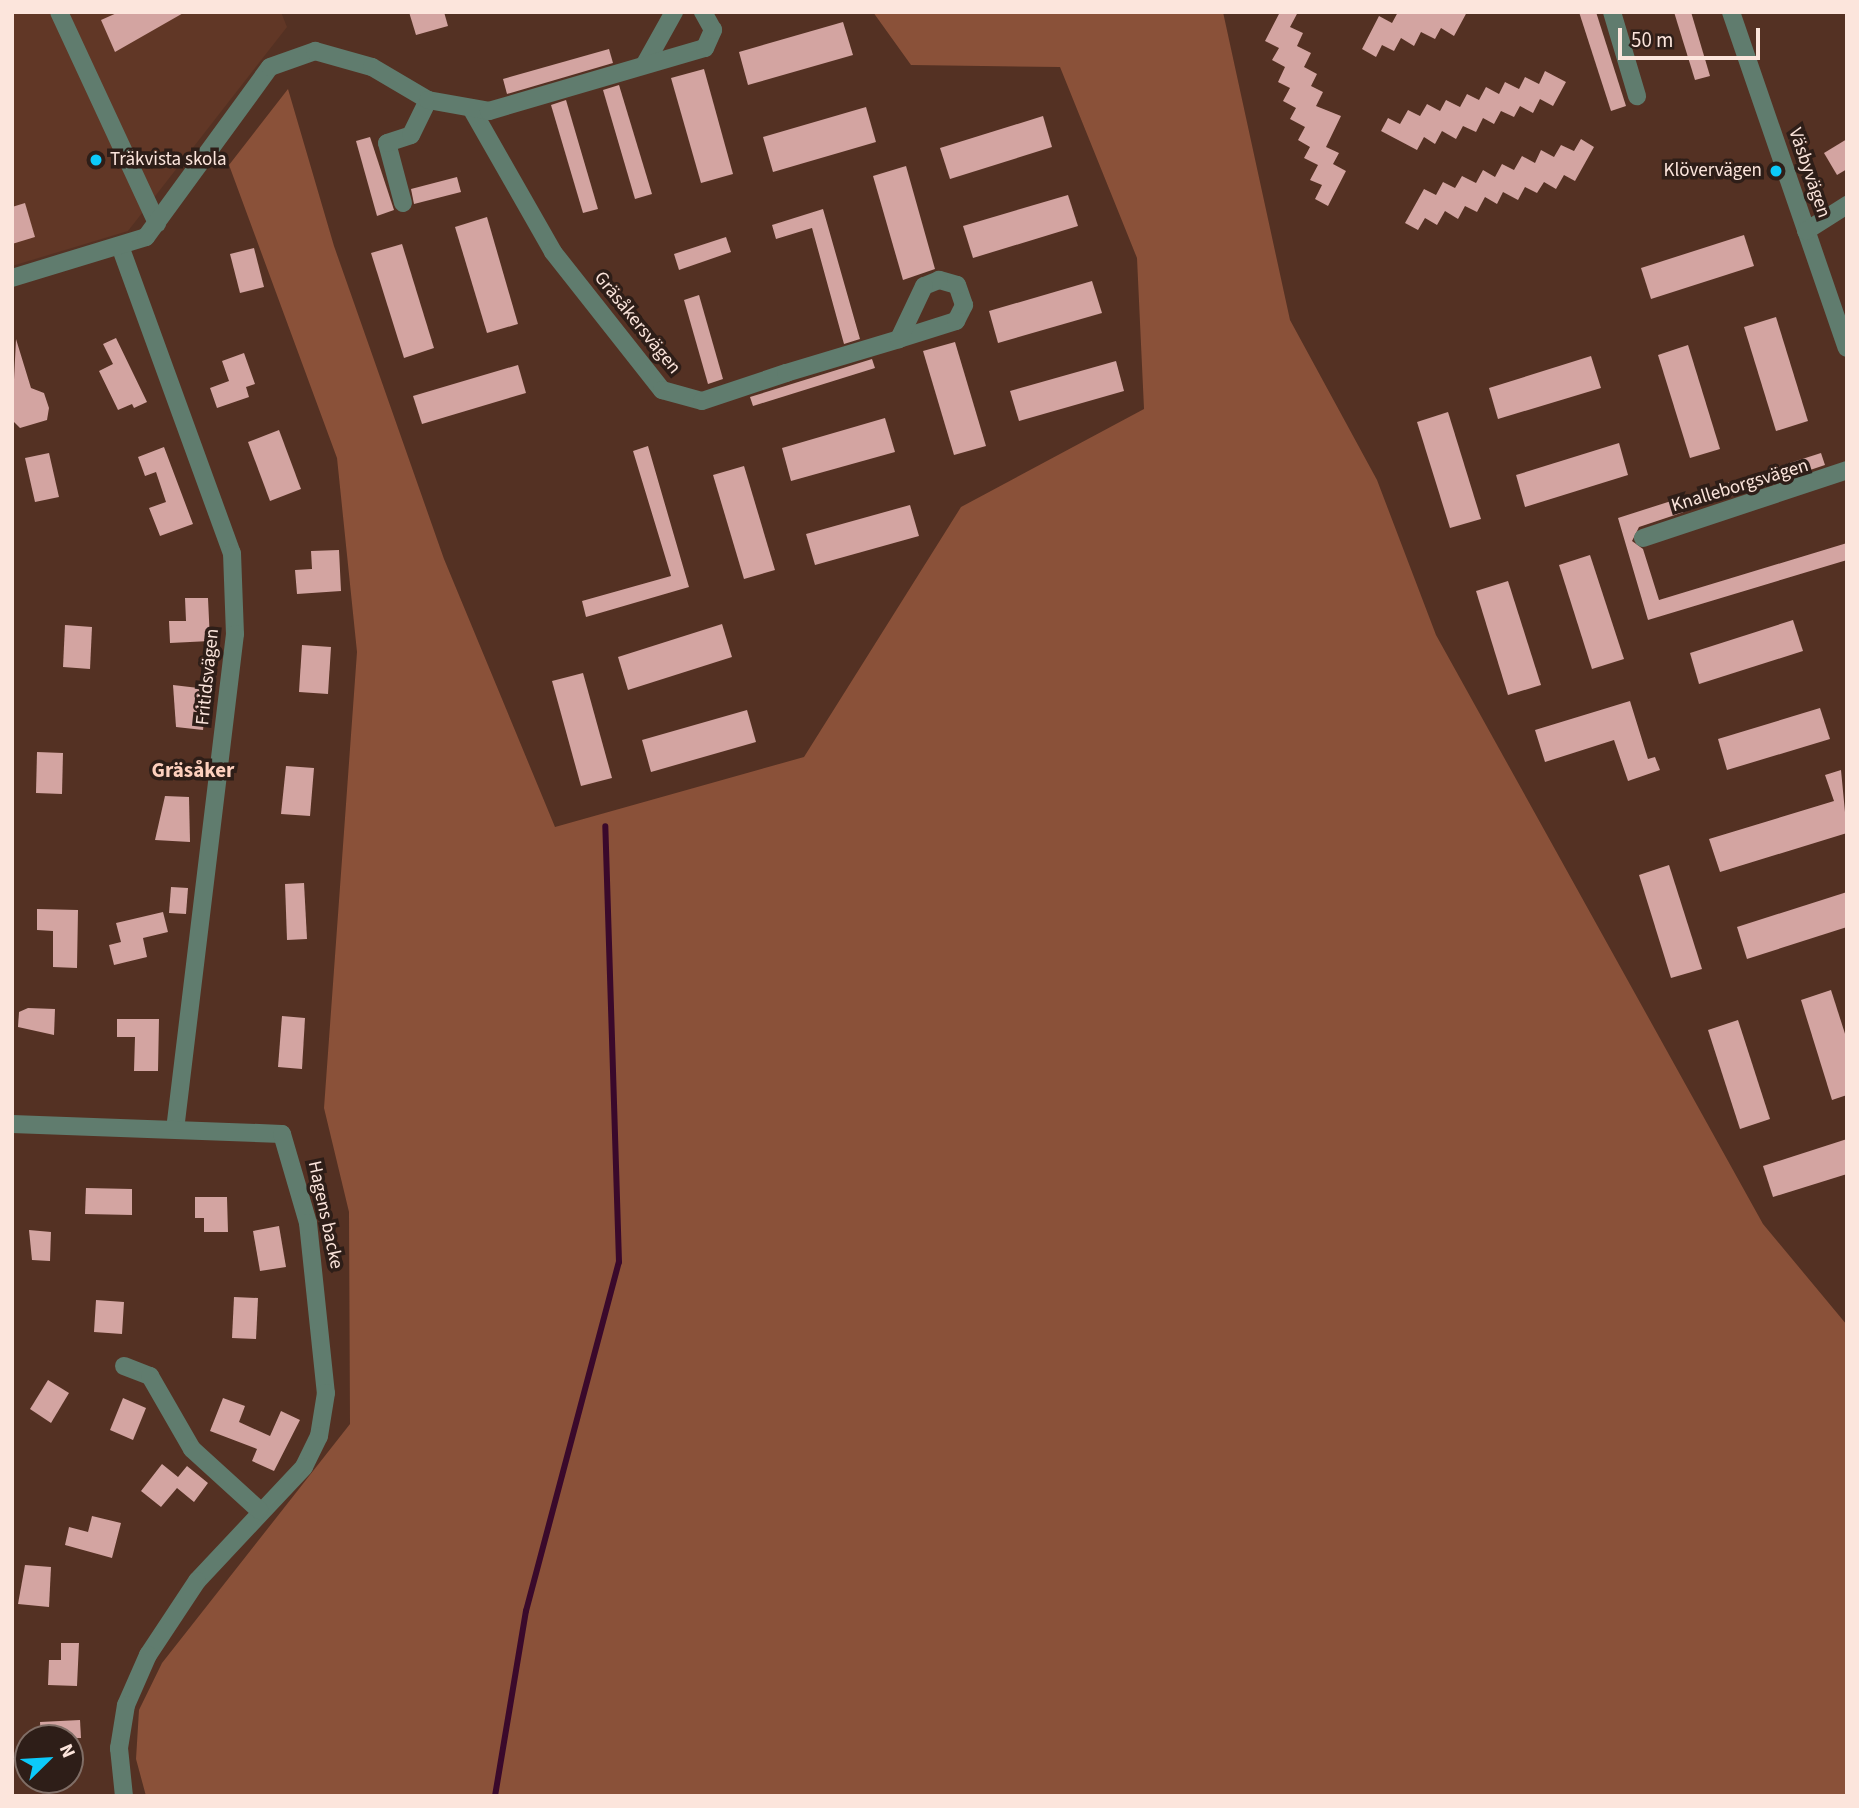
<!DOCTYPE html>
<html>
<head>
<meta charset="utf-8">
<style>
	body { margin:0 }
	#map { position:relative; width:1859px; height:1808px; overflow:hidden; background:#543123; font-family:"Source Sans 3",sans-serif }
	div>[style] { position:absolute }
	.built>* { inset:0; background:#613726 }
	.green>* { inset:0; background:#8a5139 }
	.stream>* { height:6px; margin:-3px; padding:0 3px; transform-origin:3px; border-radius:3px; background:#3a092b }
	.building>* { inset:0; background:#d3a4a1 }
	.minor>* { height:18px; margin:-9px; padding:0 9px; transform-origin:9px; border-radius:9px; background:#607c6e }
	.dots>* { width:19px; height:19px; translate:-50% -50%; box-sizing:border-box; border:4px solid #2e1e18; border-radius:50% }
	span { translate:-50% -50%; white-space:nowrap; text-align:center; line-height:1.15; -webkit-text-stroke:7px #2e1e18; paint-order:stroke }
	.poi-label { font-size:19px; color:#fce5dc }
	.left { translate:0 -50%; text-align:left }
	.right { translate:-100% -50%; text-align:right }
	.street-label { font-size:19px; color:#fce5dc }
	.neighbourhood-label { font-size:21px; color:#fdd0be; font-weight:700 }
	.frame { position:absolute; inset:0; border:14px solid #fce5dc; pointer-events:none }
	.north { position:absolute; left:14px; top:1724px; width:70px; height:70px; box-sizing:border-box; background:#2e1e18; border:2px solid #806e66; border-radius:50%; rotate:66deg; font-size:19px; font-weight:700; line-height:28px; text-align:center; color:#fce5dc }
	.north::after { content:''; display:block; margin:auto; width:24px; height:32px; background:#0ccafa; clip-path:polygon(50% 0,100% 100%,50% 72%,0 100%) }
	.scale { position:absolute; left:1618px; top:28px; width:142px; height:32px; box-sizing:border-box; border:4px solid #fce5dc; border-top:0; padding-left:9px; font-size:21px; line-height:24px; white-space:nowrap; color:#fce5dc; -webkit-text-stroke:5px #2e1e18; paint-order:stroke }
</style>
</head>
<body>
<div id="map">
	<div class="built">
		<i style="clip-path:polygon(12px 12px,281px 12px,287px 27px,128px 231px,12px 266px)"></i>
	</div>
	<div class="green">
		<i style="clip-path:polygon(873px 12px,1223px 12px,1290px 320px,1377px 480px,1436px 635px,1763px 1224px,1847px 1325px,1847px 1796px,146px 1796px,136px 1759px,139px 1710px,162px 1663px,350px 1424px,349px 1212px,324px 1108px,357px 652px,337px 458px,229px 165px,288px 89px,334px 246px,444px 559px,555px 827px,804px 757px,961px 507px,1144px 409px,1137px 258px,1060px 67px,911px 65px)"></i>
	</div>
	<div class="stream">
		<i style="left:495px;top:1796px;width:188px;rotate:-80.5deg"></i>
		<i style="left:526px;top:1611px;width:361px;rotate:-75.1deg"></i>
		<i style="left:619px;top:1262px;width:436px;rotate:-91.8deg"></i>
	</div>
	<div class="building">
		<i style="clip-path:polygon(119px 12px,185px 12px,115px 52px,101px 20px)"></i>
		<i style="clip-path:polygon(409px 12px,444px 12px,448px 26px,416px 35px)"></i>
		<i style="clip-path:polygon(1280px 12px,1298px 12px,1290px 27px,1303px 33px,1297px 46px,1311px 53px,1304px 67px,1317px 74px,1311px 86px,1323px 92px,1316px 106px,1341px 116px,1326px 147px,1339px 153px,1333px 164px,1346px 171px,1328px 206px,1315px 199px,1322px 185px,1310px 180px,1318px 165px,1304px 158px,1310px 147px,1298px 140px,1305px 127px,1290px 119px,1296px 108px,1283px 101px,1290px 88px,1278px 82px,1285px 67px,1272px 60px,1279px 48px,1265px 41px)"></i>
		<i style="clip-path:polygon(1398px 12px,1467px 12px,1454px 36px,1441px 28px,1435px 39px,1421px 32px,1414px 46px,1401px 38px,1394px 51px,1382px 45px,1376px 57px,1362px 49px,1379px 16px,1392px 23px)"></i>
		<i style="clip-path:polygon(1579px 12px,1596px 12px,1626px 106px,1611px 111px)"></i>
		<i style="clip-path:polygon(1674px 12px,1691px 12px,1710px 76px,1695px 80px)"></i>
		<i style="clip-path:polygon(843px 22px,853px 55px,748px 85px,739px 52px)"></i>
		<i style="clip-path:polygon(609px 49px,613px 63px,507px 94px,503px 79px)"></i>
		<i style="clip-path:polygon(704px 69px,733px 174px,701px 183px,671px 78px)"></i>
		<i style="clip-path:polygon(1545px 71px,1566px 82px,1553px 106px,1540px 99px,1533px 113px,1520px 106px,1514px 117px,1501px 111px,1494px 124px,1483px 118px,1476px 132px,1463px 126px,1456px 139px,1442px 131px,1435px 144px,1424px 137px,1417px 150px,1381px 131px,1388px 118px,1400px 124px,1408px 110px,1420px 116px,1427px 104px,1440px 111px,1446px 100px,1460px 107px,1467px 94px,1479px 100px,1486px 87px,1499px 94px,1505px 82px,1519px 89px,1525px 77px,1539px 84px)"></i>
		<i style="clip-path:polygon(619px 85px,652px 194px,635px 199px,603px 90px)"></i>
		<i style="clip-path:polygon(566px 100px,598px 209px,583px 213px,551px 105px)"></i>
		<i style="clip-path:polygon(866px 107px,876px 142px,773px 172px,763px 137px)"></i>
		<i style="clip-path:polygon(1043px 116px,1052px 147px,950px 179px,940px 148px)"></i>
		<i style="clip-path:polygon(370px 137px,394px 210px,377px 216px,356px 141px)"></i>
		<i style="clip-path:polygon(1581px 139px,1594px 147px,1575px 181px,1564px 175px,1556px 189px,1544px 182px,1537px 193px,1525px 187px,1518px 200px,1503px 192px,1497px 204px,1485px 197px,1477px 212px,1465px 206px,1458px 219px,1445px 211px,1437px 225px,1425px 218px,1418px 230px,1405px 223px,1424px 189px,1436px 195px,1443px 182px,1455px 188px,1462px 176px,1476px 183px,1483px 170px,1495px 177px,1502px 164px,1514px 170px,1522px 156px,1535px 163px,1541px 150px,1554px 157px,1561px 145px,1574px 151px)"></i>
		<i style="clip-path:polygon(1847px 139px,1847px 169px,1837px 175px,1824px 153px)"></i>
		<i style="clip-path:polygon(906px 166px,935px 269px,903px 280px,873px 176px)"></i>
		<i style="clip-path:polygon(457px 177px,461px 192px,414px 204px,411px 189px)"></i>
		<i style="clip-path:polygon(1068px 195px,1078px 226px,973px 258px,963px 226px)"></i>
		<i style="clip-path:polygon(25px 203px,35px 237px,12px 244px,12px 207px)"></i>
		<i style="clip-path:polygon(823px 209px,860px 339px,844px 344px,812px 228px,776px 239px,772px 225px)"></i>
		<i style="clip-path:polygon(487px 217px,518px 324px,487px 333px,455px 227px)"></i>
		<i style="clip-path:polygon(1744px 235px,1754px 266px,1651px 299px,1641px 268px)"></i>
		<i style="clip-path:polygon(726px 237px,731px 252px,679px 270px,674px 254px)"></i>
		<i style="clip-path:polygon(402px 244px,434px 348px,404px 358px,371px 253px)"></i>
		<i style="clip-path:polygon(254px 248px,264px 287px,240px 293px,230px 254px)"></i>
		<i style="clip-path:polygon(1092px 281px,1102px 313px,998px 343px,989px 311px)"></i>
		<i style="clip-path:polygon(699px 295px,723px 379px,708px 384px,684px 300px)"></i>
		<i style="clip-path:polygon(1776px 317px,1808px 421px,1776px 431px,1744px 327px)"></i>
		<i style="clip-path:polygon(116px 338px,147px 402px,134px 408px,132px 404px,118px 410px,99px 371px,113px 364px,103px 344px)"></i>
		<i style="clip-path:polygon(16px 339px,31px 388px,44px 393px,49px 408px,47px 420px,20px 428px,12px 420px)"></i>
		<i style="clip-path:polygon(955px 342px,986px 446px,954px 455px,923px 351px)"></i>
		<i style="clip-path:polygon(1688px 345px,1720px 449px,1690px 458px,1658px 355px)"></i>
		<i style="clip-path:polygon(244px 353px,255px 384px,246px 387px,249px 397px,217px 408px,210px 388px,229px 381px,222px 361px)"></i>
		<i style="clip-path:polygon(1591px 356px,1601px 388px,1498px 419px,1489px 388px)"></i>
		<i style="clip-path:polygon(872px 359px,875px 368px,753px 406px,750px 397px)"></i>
		<i style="clip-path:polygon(1116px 361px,1124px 391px,1019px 421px,1010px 391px)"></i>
		<i style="clip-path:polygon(518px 365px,526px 393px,422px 424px,413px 396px)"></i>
		<i style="clip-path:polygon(1448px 412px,1481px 519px,1450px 528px,1417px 422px)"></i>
		<i style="clip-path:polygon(885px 418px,895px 452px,791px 481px,782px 448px)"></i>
		<i style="clip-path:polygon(279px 430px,301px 489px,270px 501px,248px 442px)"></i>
		<i style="clip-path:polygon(1619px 443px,1628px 475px,1525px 507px,1516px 475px)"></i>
		<i style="clip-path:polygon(648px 446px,689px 587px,586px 617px,582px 601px,671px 576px,633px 451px)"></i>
		<i style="clip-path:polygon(164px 447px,193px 524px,160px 536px,149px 508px,166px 502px,156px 472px,145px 476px,138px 457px)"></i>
		<i style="clip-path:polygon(49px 453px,59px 497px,35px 502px,25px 458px)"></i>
		<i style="clip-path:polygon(1821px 453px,1825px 465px,1639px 527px,1632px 541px,1643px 549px,1659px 600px,1847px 543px,1847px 560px,1648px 620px,1618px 518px)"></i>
		<i style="clip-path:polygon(744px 466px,775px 570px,744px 579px,713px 475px)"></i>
		<i style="clip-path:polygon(910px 505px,919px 536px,815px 565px,806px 534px)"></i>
		<i style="clip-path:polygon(339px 550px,341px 591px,297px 594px,295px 570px,312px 569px,311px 551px)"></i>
		<i style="clip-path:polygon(1590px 555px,1624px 659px,1592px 669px,1559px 565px)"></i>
		<i style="clip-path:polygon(1508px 581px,1541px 685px,1508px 695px,1476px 591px)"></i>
		<i style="clip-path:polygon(185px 598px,208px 598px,210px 641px,170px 643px,169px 621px,186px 621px)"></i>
		<i style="clip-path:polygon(1793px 620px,1803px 651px,1699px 684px,1690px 653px)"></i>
		<i style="clip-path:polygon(722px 624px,732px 657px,628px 690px,618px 657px)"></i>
		<i style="clip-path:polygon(65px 625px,92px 627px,90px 669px,63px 667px)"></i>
		<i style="clip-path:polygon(302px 645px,331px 647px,328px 694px,299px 692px)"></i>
		<i style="clip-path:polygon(583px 673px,612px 778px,581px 786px,552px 681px)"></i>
		<i style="clip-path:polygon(173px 685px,207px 689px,203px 730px,176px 727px)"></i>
		<i style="clip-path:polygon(1630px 701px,1648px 759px,1655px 757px,1660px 770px,1628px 781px,1614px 740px,1545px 762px,1535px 730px)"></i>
		<i style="clip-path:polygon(1820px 708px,1830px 739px,1727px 770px,1718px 739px)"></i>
		<i style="clip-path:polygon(747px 710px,756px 742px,651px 772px,642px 740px)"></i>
		<i style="clip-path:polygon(37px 752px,63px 753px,62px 794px,36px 793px)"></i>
		<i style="clip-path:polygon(286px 766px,314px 768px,310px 816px,281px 814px)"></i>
		<i style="clip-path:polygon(1841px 770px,1847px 833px,1720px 872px,1709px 839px,1834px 801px,1825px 775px)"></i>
		<i style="clip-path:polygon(165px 796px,189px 797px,190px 842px,155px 840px)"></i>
		<i style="clip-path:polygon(1669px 865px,1702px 969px,1671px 978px,1639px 875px)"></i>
		<i style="clip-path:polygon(304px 883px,307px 939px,287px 940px,285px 884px)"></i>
		<i style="clip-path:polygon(171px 887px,188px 888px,186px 914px,169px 913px)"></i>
		<i style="clip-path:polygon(1847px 892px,1847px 927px,1747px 959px,1737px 927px)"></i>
		<i style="clip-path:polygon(37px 909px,78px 910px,77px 968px,53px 967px,53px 931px,37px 930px)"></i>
		<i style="clip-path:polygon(163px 912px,168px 932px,143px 938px,147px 957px,114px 965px,109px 945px,121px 942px,116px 923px)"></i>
		<i style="clip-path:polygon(1831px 990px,1847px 1040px,1847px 1095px,1832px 1100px,1801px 1000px)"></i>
		<i style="clip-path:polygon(28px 1008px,55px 1009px,54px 1035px,18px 1027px,19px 1012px)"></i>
		<i style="clip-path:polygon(282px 1016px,305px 1018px,302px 1069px,278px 1067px)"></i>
		<i style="clip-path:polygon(117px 1019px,159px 1019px,158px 1071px,134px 1071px,135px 1037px,117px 1037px)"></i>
		<i style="clip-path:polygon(1738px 1020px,1770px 1119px,1740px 1129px,1708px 1030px)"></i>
		<i style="clip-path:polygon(1847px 1139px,1847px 1174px,1773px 1197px,1763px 1166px)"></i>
		<i style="clip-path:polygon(86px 1188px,132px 1189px,132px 1215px,85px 1214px)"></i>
		<i style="clip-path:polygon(195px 1197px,227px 1197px,228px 1232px,204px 1232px,204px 1218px,195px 1218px)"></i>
		<i style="clip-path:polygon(279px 1226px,286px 1267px,260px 1271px,253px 1231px)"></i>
		<i style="clip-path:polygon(29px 1230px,51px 1232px,50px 1261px,32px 1260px)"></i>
		<i style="clip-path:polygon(234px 1297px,258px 1298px,256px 1339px,232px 1338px)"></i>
		<i style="clip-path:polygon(96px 1300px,124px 1302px,122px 1334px,94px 1332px)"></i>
		<i style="clip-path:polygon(48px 1380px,69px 1393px,51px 1423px,30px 1409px)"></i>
		<i style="clip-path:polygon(123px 1398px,146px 1408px,133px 1440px,110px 1430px)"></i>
		<i style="clip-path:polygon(223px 1398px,245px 1406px,239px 1422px,270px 1436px,281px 1411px,300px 1420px,274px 1471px,252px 1461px,257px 1449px,210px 1431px)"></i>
		<i style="clip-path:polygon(162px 1464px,178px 1477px,187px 1466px,208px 1483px,194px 1502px,177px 1488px,161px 1507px,141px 1491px)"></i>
		<i style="clip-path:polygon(92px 1516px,121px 1523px,112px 1558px,65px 1545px,69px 1527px,88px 1532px)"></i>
		<i style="clip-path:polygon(25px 1565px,51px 1567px,49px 1607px,18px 1604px)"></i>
		<i style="clip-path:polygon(61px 1643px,79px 1643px,77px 1686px,48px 1685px,49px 1660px,61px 1660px)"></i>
		<i style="clip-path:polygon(80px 1720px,81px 1738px,41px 1738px,40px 1722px)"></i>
	</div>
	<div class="minor">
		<i style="left:59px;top:12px;width:233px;rotate:65.1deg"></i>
		<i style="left:1612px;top:12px;width:88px;rotate:73.4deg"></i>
		<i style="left:1731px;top:12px;width:355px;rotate:71deg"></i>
		<i style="left:645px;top:64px;width:60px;rotate:-60.9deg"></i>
		<i style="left:471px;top:108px;width:166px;rotate:60.3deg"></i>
		<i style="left:553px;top:252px;width:176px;rotate:51.7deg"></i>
		<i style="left:662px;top:390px;width:41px;rotate:15.4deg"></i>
		<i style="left:702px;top:401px;width:89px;rotate:-18.4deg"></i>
		<i style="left:786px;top:373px;width:118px;rotate:-16.7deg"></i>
		<i style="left:899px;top:339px;width:60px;rotate:-17.5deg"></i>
		<i style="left:956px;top:321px;width:18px;rotate:-63deg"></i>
		<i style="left:964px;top:305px;width:21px;rotate:-109deg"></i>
		<i style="left:957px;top:285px;width:19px;rotate:-164deg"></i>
		<i style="left:939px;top:280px;width:16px;rotate:158deg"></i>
		<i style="left:924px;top:286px;width:59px;rotate:115.3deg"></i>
		<i style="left:403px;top:203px;width:62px;rotate:-104.9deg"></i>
		<i style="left:387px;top:143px;width:25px;rotate:-18deg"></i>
		<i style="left:411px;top:135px;width:39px;rotate:-64deg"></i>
		<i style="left:1806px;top:231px;width:49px;rotate:-32.4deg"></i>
		<i style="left:120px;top:246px;width:327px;rotate:70deg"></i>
		<i style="left:232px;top:553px;width:81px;rotate:87.9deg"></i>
		<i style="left:235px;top:634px;width:498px;rotate:96.9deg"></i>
		<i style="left:12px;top:278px;width:140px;rotate:-17deg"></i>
		<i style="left:146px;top:237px;width:210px;rotate:-53.9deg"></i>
		<i style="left:270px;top:67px;width:48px;rotate:-19.6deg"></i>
		<i style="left:315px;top:51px;width:59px;rotate:15.7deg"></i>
		<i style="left:372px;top:67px;width:65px;rotate:30.5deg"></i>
		<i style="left:428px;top:100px;width:62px;rotate:10.2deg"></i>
		<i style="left:489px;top:111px;width:225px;rotate:-16.3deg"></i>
		<i style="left:705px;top:48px;width:20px;rotate:-66deg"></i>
		<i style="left:713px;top:30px;width:21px;rotate:-119deg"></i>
		<i style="left:1643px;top:538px;width:215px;rotate:-18.4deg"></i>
		<i style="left:12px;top:1124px;width:270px;rotate:2.1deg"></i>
		<i style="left:282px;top:1134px;width:93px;rotate:73.7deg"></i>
		<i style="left:308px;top:1223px;width:171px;rotate:84deg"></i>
		<i style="left:326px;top:1393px;width:44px;rotate:99.2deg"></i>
		<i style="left:319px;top:1436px;width:34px;rotate:116deg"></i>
		<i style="left:304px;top:1467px;width:156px;rotate:133.2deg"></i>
		<i style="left:197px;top:1581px;width:89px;rotate:123.5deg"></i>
		<i style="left:148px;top:1655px;width:55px;rotate:113.7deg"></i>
		<i style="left:126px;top:1705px;width:44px;rotate:99.2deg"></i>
		<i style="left:119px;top:1748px;width:48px;rotate:84.1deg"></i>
		<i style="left:124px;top:1366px;width:28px;rotate:21deg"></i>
		<i style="left:150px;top:1376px;width:84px;rotate:60.1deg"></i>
		<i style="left:192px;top:1449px;width:91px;rotate:42.3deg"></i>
	</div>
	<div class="dots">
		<i style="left:96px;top:160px;background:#0ccafa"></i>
		<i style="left:1776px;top:171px;background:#0ccafa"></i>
	</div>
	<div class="poi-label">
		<span class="left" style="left:110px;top:160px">Träkvista skola</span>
		<span class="right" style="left:1762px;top:171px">Klövervägen</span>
	</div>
	<div class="street-label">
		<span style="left:1809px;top:173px;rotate:71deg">Väsbyvägen</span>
		<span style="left:637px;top:323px;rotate:51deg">Gräsåkersvägen</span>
		<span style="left:1740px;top:486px;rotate:-17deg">Knalleborgsvägen</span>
		<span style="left:208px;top:677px;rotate:-84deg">Fritidsvägen</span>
		<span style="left:325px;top:1215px;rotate:78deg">Hagens backe</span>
	</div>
	<div class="neighbourhood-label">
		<span style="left:193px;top:770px">Gräsåker</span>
	</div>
	<div class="frame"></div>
	<div class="north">N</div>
	<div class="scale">50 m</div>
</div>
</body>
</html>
